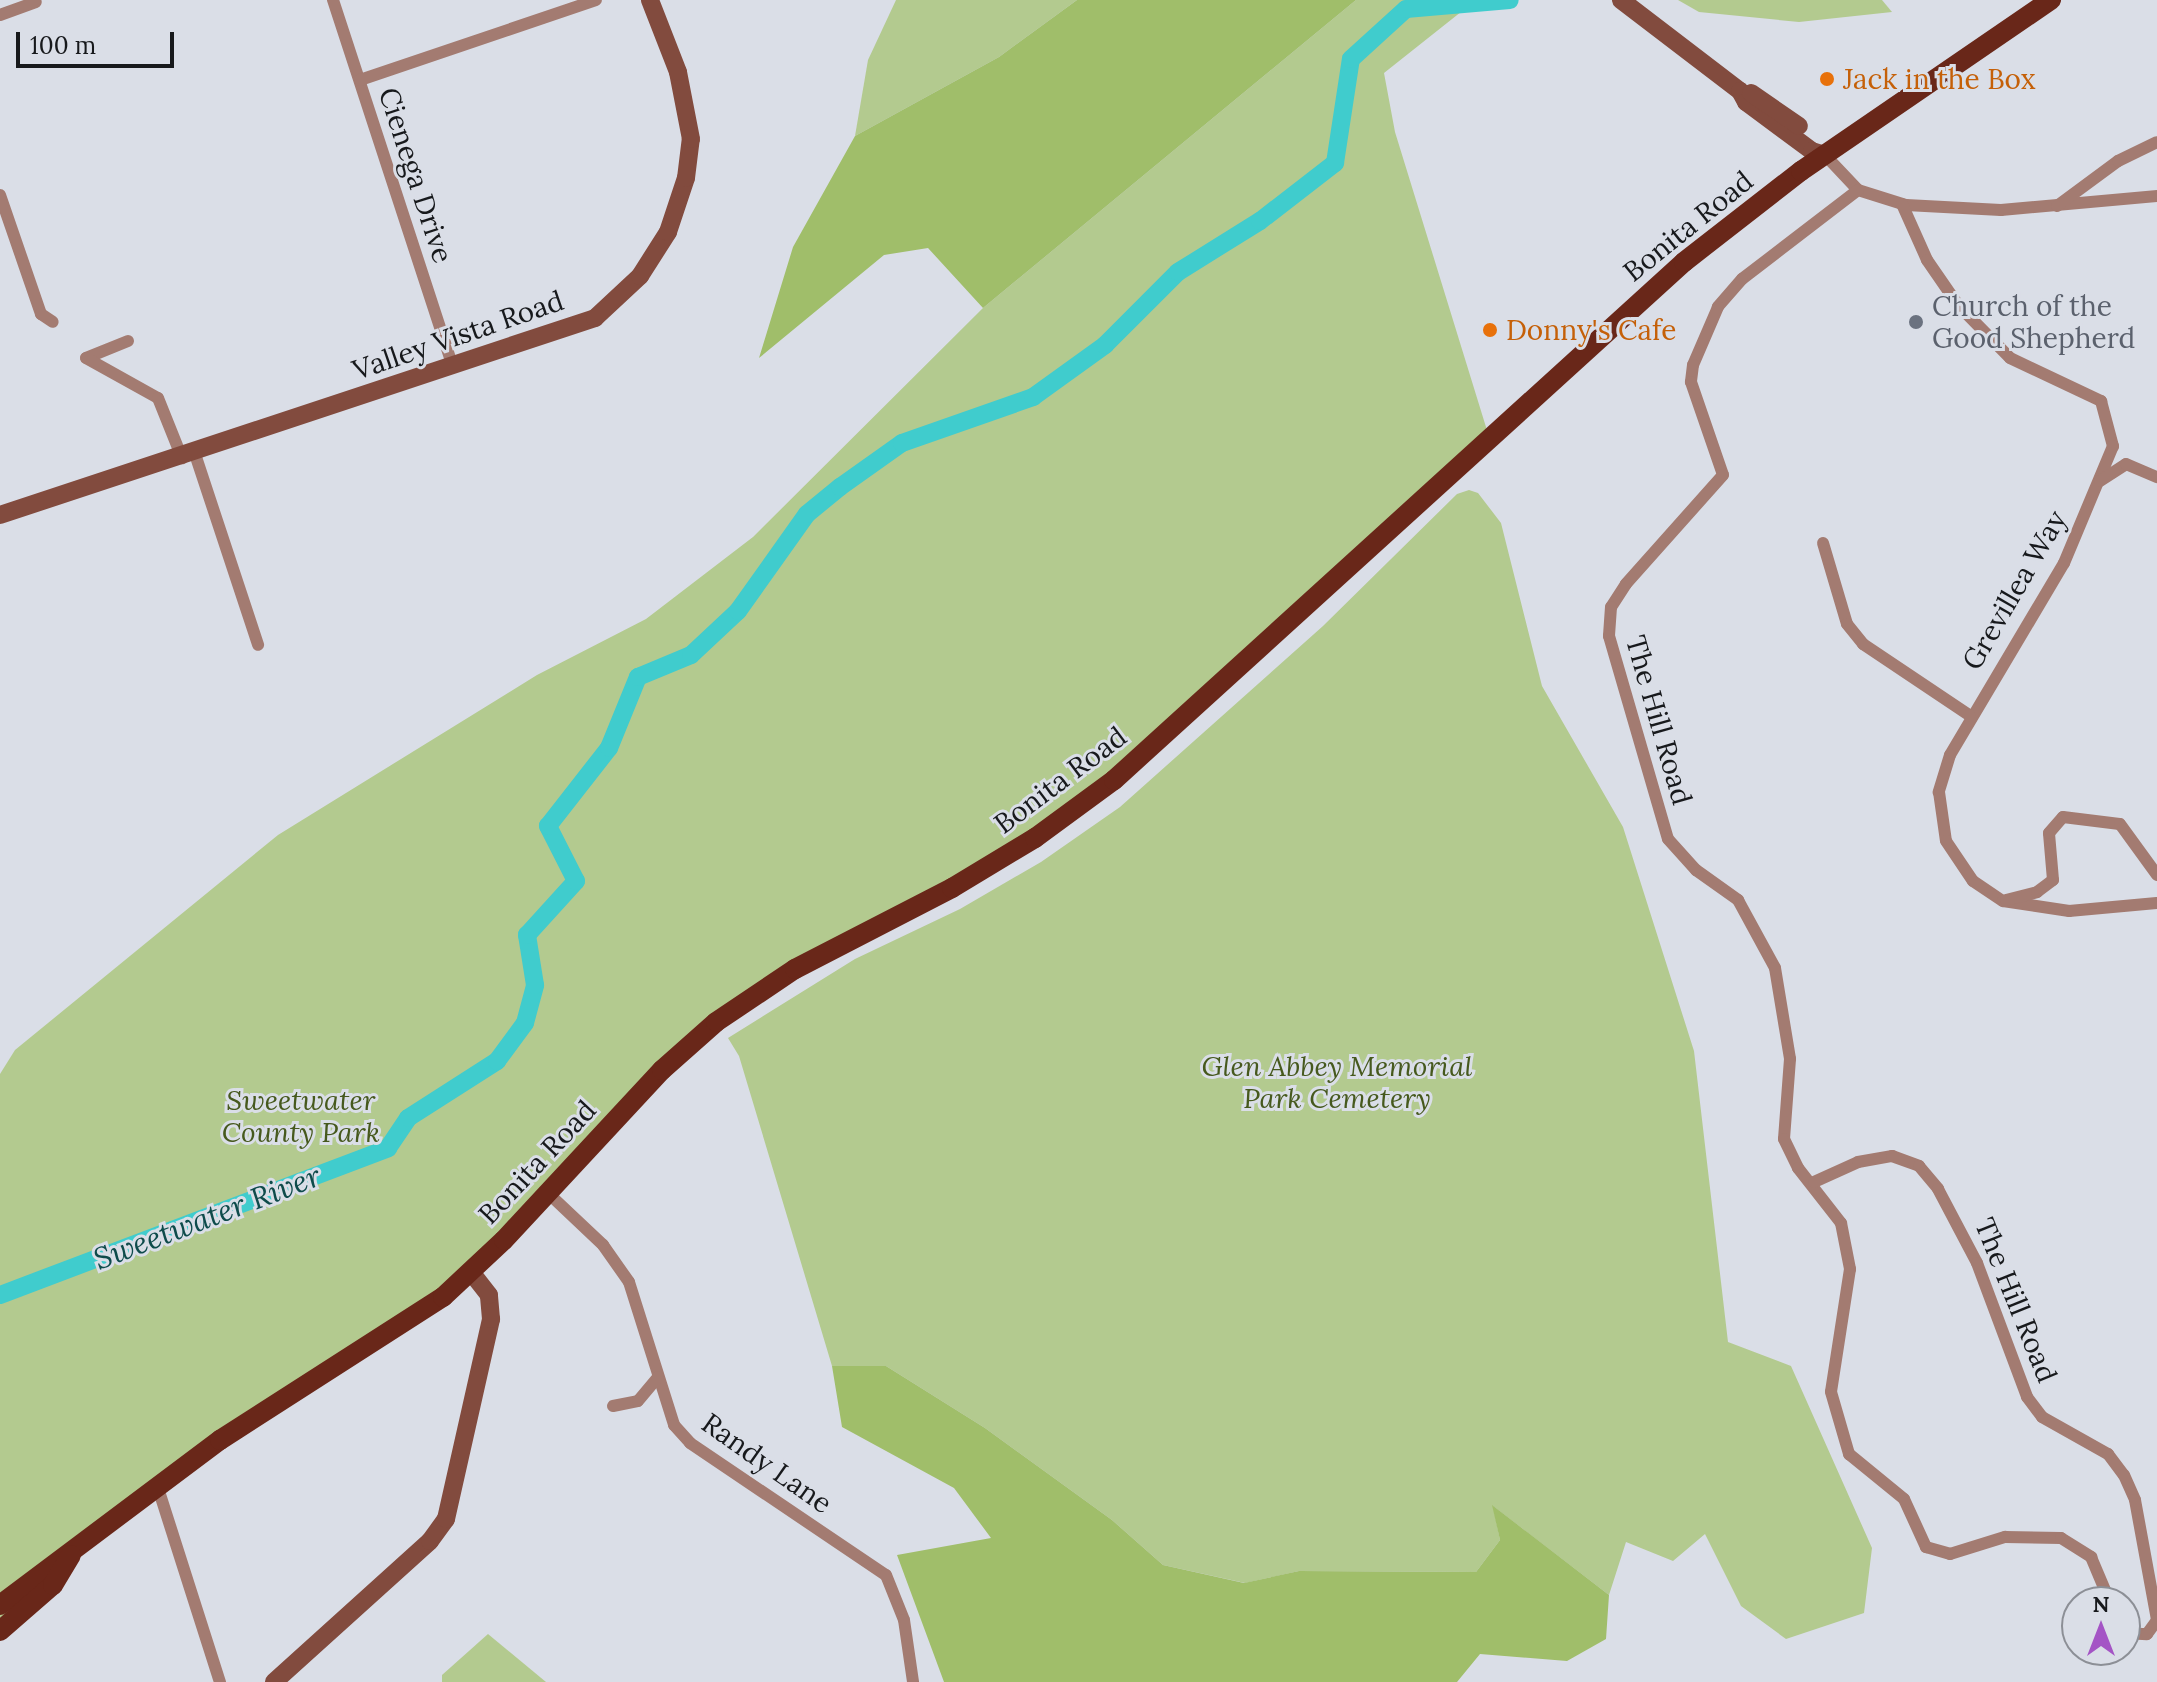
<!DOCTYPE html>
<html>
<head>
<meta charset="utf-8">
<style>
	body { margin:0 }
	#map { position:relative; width:2157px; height:1682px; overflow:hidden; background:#dadee7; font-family:Lora,serif }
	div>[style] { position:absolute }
	.green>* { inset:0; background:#b3ca8f }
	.forest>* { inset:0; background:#a0be6a }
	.river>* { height:18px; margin:-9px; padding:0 9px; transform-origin:9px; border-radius:9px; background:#40cccd }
	.street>* { height:12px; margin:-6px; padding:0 6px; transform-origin:6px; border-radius:6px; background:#a37b71 }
	.secondary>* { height:18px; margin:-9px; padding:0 9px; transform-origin:9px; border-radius:9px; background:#824b3e }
	.primary>* { height:20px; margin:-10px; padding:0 10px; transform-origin:10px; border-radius:10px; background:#692719 }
	.dots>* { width:22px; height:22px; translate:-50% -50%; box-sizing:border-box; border:4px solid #dadee7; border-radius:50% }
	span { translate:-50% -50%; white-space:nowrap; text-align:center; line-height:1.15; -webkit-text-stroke:6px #dadee7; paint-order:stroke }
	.food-label { font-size:28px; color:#c56008 }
	.left { translate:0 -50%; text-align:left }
	.street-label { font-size:28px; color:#17191c }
	.worship-label { font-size:28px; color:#5b616d }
	.park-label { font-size:28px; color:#46591d; font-style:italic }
	.water-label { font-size:30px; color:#0e4b4b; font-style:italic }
	.north { position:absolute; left:2061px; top:1586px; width:80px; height:80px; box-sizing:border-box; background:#dadee7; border:2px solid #8c8f96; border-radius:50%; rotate:0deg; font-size:22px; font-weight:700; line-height:32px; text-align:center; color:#17191c }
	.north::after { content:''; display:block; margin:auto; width:28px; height:36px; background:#a454c5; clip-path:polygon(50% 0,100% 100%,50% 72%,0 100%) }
	.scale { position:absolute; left:16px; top:32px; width:158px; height:36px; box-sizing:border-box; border:4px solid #17191c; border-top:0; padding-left:10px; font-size:24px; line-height:28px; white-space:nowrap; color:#17191c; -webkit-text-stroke:6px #dadee7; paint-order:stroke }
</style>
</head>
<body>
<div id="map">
	<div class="green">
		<i style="clip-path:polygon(896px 0,1077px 0,999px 57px,855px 136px,868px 60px)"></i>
		<i style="clip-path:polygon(1356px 0,1476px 0,1384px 73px,1395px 132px,1490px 440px,1095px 795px,730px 1012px,471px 1272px,222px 1440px,0 1622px,0 1074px,15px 1050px,278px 835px,537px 675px,646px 619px,753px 537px,983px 308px)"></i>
		<i style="clip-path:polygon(1678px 0,1882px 0,1892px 12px,1799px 22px,1699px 12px)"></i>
		<i style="clip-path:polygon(1469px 490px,1478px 493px,1501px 523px,1542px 686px,1623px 827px,1694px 1051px,1728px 1342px,1791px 1366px,1872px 1548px,1864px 1613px,1786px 1639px,1741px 1606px,1705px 1534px,1673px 1561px,1626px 1542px,1609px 1595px,1493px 1506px,1500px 1540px,1476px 1572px,1299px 1571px,1245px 1583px,1163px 1565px,1112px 1520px,985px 1428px,886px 1366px,832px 1366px,739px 1056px,728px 1038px,855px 959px,960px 909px,1041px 862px,1120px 807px,1323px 626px,1457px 494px)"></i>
		<i style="clip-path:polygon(488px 1634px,546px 1682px,442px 1682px,442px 1675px)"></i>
	</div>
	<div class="forest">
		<i style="clip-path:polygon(1077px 0,1356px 0,983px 308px,928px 248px,884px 255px,759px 358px,793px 247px,855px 136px,999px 57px)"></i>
		<i style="clip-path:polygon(832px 1366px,886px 1366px,985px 1428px,1112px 1520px,1163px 1565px,1244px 1583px,1299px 1571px,1476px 1572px,1500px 1540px,1492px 1505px,1609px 1595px,1606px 1639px,1567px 1661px,1480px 1654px,1457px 1682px,944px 1682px,897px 1555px,991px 1538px,954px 1488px,842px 1427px)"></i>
	</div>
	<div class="river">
		<i style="left:0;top:1295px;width:415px;rotate:-20.7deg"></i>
		<i style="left:388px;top:1148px;width:36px;rotate:-56deg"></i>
		<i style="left:408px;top:1118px;width:106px;rotate:-32.6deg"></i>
		<i style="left:497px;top:1061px;width:47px;rotate:-53.6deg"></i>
		<i style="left:525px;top:1023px;width:39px;rotate:-75deg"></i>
		<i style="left:535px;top:985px;width:51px;rotate:-99.1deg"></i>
		<i style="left:527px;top:935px;width:73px;rotate:-47.8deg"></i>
		<i style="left:576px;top:881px;width:62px;rotate:-117deg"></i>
		<i style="left:548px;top:826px;width:99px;rotate:-52deg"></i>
		<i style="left:609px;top:748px;width:77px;rotate:-67.8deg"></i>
		<i style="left:638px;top:677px;width:57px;rotate:-22.5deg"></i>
		<i style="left:691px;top:655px;width:64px;rotate:-43.1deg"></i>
		<i style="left:738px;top:611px;width:119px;rotate:-54.6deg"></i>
		<i style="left:807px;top:514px;width:43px;rotate:-39.3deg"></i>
		<i style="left:840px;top:487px;width:76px;rotate:-35.4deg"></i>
		<i style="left:902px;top:443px;width:139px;rotate:-19.3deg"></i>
		<i style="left:1033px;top:397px;width:89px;rotate:-35.8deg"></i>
		<i style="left:1105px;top:345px;width:103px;rotate:-45deg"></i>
		<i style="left:1178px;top:272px;width:97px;rotate:-31.9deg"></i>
		<i style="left:1260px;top:221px;width:95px;rotate:-37.7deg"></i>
		<i style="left:1335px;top:163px;width:105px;rotate:-81.3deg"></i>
		<i style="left:1351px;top:59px;width:74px;rotate:-42.3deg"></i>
		<i style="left:1406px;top:9px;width:104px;rotate:-4.9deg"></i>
	</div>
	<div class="street">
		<i style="left:333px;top:0;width:384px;rotate:71.9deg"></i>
		<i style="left:0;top:15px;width:38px;rotate:-20deg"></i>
		<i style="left:360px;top:80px;width:249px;rotate:-18.7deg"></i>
		<i style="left:1825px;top:155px;width:48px;rotate:46.7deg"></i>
		<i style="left:1858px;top:190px;width:50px;rotate:17.4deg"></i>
		<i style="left:1906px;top:205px;width:95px;rotate:3deg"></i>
		<i style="left:2001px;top:210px;width:157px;rotate:-5.1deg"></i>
		<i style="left:1858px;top:190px;width:146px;rotate:142.5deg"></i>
		<i style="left:1742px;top:279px;width:37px;rotate:131deg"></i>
		<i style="left:1718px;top:307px;width:63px;rotate:113.3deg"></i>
		<i style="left:1693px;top:365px;width:17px;rotate:97deg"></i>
		<i style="left:1691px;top:382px;width:98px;rotate:71deg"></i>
		<i style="left:1723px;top:475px;width:146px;rotate:131.7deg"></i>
		<i style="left:1626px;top:584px;width:27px;rotate:123deg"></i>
		<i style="left:1611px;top:607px;width:29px;rotate:94deg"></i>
		<i style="left:1609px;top:636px;width:211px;rotate:73.8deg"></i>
		<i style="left:1668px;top:839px;width:42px;rotate:47.9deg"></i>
		<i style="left:1696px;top:870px;width:52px;rotate:35.5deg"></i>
		<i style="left:1738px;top:900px;width:77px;rotate:61.4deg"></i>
		<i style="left:1775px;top:968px;width:92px;rotate:80.6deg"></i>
		<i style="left:1790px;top:1059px;width:80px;rotate:94.3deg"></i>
		<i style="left:1784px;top:1139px;width:32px;rotate:64deg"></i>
		<i style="left:1798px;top:1168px;width:70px;rotate:52deg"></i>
		<i style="left:1841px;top:1223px;width:47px;rotate:78.9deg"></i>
		<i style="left:1850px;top:1269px;width:124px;rotate:98.8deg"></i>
		<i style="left:1831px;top:1392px;width:65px;rotate:73.8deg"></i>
		<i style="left:1849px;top:1454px;width:71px;rotate:39.3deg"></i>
		<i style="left:1904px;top:1499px;width:53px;rotate:65.4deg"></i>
		<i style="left:1926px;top:1547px;width:25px;rotate:16deg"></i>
		<i style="left:1950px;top:1554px;width:58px;rotate:-17.2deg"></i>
		<i style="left:2005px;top:1537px;width:56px;rotate:1deg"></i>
		<i style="left:2061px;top:1538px;width:36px;rotate:32deg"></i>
		<i style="left:2091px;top:1557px;width:49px;rotate:67.1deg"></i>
		<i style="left:0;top:195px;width:126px;rotate:71deg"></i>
		<i style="left:41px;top:314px;width:14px;rotate:34deg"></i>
		<i style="left:1902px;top:204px;width:61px;rotate:65.9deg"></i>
		<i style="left:1927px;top:260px;width:55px;rotate:55.4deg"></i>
		<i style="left:1958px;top:305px;width:74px;rotate:45.5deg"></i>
		<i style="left:2010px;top:358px;width:101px;rotate:25.3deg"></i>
		<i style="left:2101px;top:401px;width:47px;rotate:75.1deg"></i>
		<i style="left:2113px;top:446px;width:127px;rotate:112.7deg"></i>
		<i style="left:2064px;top:563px;width:223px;rotate:120.7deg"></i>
		<i style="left:1950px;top:755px;width:39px;rotate:107deg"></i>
		<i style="left:1939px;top:792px;width:49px;rotate:81.9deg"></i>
		<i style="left:1946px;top:841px;width:48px;rotate:56deg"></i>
		<i style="left:1973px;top:881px;width:36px;rotate:34deg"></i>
		<i style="left:2003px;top:901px;width:67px;rotate:8.6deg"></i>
		<i style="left:2069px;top:911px;width:88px;rotate:-5.2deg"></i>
		<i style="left:2057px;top:206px;width:76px;rotate:-36.4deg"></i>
		<i style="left:2118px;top:161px;width:43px;rotate:-26deg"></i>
		<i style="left:128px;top:341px;width:45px;rotate:158deg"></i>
		<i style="left:86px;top:358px;width:82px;rotate:29.1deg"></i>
		<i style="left:158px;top:398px;width:65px;rotate:68.2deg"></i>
		<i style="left:195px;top:454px;width:201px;rotate:71.7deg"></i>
		<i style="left:2100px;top:481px;width:31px;rotate:-33deg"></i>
		<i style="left:2126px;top:464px;width:34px;rotate:23deg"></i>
		<i style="left:1823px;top:543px;width:84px;rotate:73.5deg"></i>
		<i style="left:1847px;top:624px;width:26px;rotate:51deg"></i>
		<i style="left:1863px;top:644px;width:128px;rotate:33.8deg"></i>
		<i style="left:2006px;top:900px;width:32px;rotate:-14deg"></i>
		<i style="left:2037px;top:892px;width:20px;rotate:-37deg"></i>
		<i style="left:2053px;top:880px;width:47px;rotate:-94.9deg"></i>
		<i style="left:2049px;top:833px;width:21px;rotate:-49deg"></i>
		<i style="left:2063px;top:817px;width:57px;rotate:7deg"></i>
		<i style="left:2120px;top:824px;width:63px;rotate:54deg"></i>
		<i style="left:1814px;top:1182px;width:48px;rotate:-24.4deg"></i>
		<i style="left:1858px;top:1162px;width:35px;rotate:-10deg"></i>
		<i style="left:1892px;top:1156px;width:29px;rotate:20deg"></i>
		<i style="left:1919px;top:1166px;width:30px;rotate:50deg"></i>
		<i style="left:1938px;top:1189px;width:84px;rotate:62.2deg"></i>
		<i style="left:1977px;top:1263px;width:143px;rotate:69.5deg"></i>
		<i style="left:2027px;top:1397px;width:25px;rotate:53deg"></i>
		<i style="left:2042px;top:1417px;width:76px;rotate:29.3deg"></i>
		<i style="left:2108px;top:1454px;width:26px;rotate:53deg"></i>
		<i style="left:2124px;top:1475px;width:27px;rotate:66deg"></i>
		<i style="left:2135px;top:1500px;width:122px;rotate:79.6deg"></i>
		<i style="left:548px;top:1193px;width:76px;rotate:43.4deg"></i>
		<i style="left:603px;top:1245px;width:45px;rotate:54.9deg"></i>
		<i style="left:629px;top:1282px;width:150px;rotate:72.5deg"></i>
		<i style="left:674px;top:1425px;width:24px;rotate:48deg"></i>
		<i style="left:690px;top:1443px;width:236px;rotate:34deg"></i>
		<i style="left:886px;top:1575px;width:48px;rotate:68.2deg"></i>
		<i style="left:904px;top:1620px;width:63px;rotate:81.7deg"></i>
		<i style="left:613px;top:1406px;width:25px;rotate:-11deg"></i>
		<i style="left:638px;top:1401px;width:31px;rotate:-50deg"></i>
		<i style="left:158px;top:1488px;width:204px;rotate:72.3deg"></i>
		<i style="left:2125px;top:1633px;width:22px;rotate:3deg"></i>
		<i style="left:2147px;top:1634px;width:17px;rotate:-54deg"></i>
	</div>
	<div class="secondary">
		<i style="left:1621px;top:0;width:150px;rotate:37.4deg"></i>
		<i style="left:1740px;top:91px;width:13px;rotate:61deg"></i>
		<i style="left:1746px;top:102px;width:82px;rotate:36.6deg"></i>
		<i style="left:1812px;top:151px;width:14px;rotate:17deg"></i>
		<i style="left:1751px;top:93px;width:58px;rotate:34.5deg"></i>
		<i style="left:0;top:515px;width:627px;rotate:-18.32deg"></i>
		<i style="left:595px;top:318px;width:62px;rotate:-43deg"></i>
		<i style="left:640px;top:276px;width:52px;rotate:-57.5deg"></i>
		<i style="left:668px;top:232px;width:57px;rotate:-71.6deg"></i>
		<i style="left:686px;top:178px;width:39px;rotate:-83deg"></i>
		<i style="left:691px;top:139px;width:68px;rotate:-101deg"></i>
		<i style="left:678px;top:72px;width:77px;rotate:-111.3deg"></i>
		<i style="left:274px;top:1682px;width:210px;rotate:-42.1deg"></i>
		<i style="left:430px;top:1541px;width:27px;rotate:-54deg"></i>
		<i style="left:446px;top:1519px;width:205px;rotate:-77.3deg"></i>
		<i style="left:491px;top:1319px;width:24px;rotate:-95deg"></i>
		<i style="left:489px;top:1295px;width:29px;rotate:-128deg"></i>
	</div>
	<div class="primary">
		<i style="left:0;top:1605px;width:275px;rotate:-36.9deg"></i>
		<i style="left:220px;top:1440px;width:265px;rotate:-32.7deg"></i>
		<i style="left:443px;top:1297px;width:83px;rotate:-43.1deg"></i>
		<i style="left:504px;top:1240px;width:232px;rotate:-47.1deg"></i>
		<i style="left:662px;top:1070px;width:72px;rotate:-41.6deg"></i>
		<i style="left:716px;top:1022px;width:95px;rotate:-33.9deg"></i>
		<i style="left:795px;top:969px;width:177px;rotate:-27.3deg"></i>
		<i style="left:952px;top:888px;width:97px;rotate:-31.1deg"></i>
		<i style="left:1035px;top:838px;width:98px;rotate:-36.3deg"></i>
		<i style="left:1114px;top:780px;width:770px;rotate:-42.26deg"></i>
		<i style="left:1684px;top:262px;width:148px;rotate:-37.9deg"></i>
		<i style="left:1801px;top:171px;width:303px;rotate:-34.4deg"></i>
		<i style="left:0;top:1631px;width:70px;rotate:-41deg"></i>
		<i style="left:53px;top:1585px;width:35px;rotate:-59deg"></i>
	</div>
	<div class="dots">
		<i style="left:1827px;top:79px;background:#e8710a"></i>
		<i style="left:1916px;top:322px;background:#6b7280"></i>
		<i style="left:1490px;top:330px;background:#e8710a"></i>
	</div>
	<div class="food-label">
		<span class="left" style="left:1843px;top:79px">Jack in the Box</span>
		<span class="left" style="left:1506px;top:330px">Donny's Cafe</span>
	</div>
	<div class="street-label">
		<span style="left:416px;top:175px;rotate:72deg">Cienega Drive</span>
		<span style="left:1688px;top:226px;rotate:-39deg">Bonita Road</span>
		<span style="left:458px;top:335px;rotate:-19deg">Valley Vista Road</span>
		<span style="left:2014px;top:590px;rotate:-60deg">Grevillea Way</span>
		<span style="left:1659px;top:720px;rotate:74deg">The Hill Road</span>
		<span style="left:1060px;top:780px;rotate:-37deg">Bonita Road</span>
		<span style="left:537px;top:1162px;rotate:-47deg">Bonita Road</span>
		<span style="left:2016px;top:1300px;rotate:68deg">The Hill Road</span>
		<span style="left:767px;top:1463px;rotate:35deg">Randy Lane</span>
	</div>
	<div class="worship-label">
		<span class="left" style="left:1932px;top:322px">Church of the<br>Good Shepherd</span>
	</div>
	<div class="park-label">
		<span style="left:1337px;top:1082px">Glen Abbey Memorial<br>Park Cemetery</span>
		<span style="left:301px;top:1116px">Sweetwater<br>County Park</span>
	</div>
	<div class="water-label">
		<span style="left:207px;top:1217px;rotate:-21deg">Sweetwater River</span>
	</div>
	<div class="north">N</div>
	<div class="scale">100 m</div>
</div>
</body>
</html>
